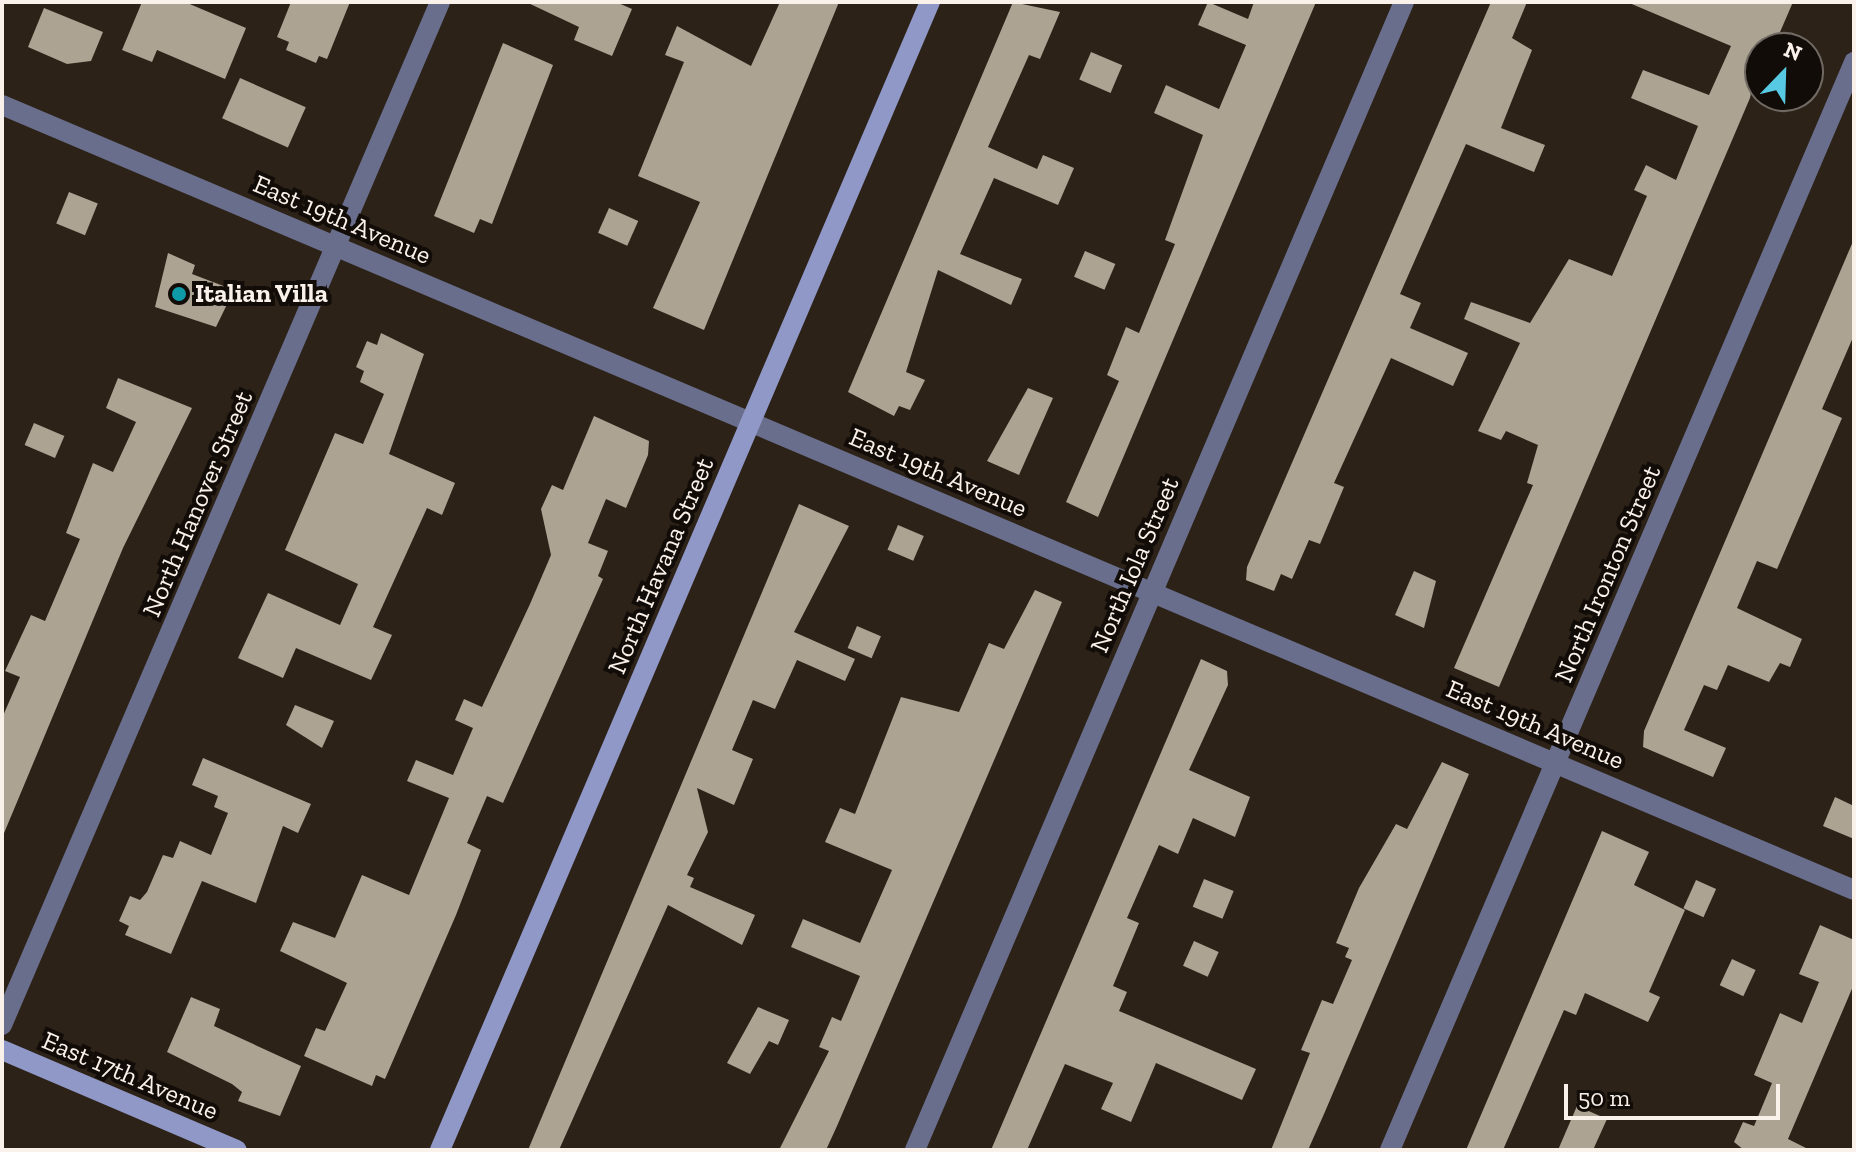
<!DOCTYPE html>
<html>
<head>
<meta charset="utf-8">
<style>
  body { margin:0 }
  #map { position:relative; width:1856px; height:1152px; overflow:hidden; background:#2d2218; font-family:"Zilla Slab",serif }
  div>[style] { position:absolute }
  .building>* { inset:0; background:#ada393; transform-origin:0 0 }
  .street>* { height:20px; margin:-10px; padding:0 10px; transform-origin:10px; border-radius:10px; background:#696e8c }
  .secondary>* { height:20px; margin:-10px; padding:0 10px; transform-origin:10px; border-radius:10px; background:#9098c8 }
  .dots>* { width:22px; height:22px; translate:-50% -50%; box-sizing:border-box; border:4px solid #120c08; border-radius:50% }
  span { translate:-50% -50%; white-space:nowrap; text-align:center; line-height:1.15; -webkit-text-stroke:8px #120c08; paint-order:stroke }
  .street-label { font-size:26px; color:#faf1eb }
  .poi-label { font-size:26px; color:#faf1eb; font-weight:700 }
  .left { translate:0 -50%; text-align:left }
  .frame { position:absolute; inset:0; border:4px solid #faf1eb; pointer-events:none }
  .north { position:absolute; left:1744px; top:32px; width:80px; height:80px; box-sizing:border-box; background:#120c08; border:2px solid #6f6863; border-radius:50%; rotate:23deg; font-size:22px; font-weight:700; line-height:32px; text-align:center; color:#faf1eb }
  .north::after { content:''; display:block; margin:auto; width:28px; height:36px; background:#58c9e3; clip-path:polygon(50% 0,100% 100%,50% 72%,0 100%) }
  .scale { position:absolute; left:1564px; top:1084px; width:216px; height:36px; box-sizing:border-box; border:4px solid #faf1eb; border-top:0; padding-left:10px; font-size:24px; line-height:28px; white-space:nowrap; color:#faf1eb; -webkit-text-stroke:6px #120c08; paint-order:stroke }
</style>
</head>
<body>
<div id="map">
  <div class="building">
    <div style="clip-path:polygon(142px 2px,185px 2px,246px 28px,225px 79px,157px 50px,152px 62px,122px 50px)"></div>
    <div style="clip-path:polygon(291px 2px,350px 2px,327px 59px,319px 56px,316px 63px,286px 50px,289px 42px,277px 37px)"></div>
    <div style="clip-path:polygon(526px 2px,616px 2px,632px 9px,612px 56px,574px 40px,579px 27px)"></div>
    <div style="clip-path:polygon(780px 2px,839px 2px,704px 330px,653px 308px,700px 202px,638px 176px,684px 62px,665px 55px,677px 26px,751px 66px)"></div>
    <div style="clip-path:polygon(1013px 2px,1060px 12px,1040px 59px,1029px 55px,988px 147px,1037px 169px,1043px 155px,1074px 168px,1058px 205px,994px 178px,960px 254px,1022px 279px,1011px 305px,938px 270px,906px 372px,925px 380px,910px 410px,899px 406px,894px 416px,848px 392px)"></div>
    <div style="clip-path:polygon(1208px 2px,1248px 19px,1254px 2px,1316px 2px,1098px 517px,1066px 502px,1119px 381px,1107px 375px,1126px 327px,1139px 333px,1175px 244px,1165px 240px,1203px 135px,1154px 113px,1166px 85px,1219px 109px,1246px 45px,1198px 25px)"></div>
    <div style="clip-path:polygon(1491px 2px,1527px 2px,1512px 38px,1532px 50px,1501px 128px,1545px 145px,1534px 172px,1466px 144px,1400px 294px,1421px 303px,1410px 328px,1468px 353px,1453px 386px,1391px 358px,1334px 483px,1344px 487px,1320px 544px,1309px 540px,1292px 579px,1281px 574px,1274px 591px,1246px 580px,1247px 567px)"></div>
    <div style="clip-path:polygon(1627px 2px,1793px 2px,1774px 46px,1760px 48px,1750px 98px,1499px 687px,1454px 668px,1533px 485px,1527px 483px,1538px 445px,1506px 431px,1501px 440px,1478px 431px,1520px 343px,1464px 319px,1471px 302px,1530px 323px,1569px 259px,1612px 276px,1647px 196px,1634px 190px,1646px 165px,1676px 180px,1698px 126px,1631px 98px,1643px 70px,1709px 95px,1731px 46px)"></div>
    <div style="clip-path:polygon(44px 8px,103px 32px,91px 61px,67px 64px,28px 47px)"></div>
    <div style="clip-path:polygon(503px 43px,553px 65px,492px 224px,480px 219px,474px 233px,434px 216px)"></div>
    <div style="left:1091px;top:52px;width:34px;height:30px;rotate:23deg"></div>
    <div style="left:240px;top:78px;width:72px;height:44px;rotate:24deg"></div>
    <div style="left:69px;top:192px;width:31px;height:34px;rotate:22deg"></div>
    <div style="left:609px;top:208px;width:32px;height:27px;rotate:24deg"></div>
    <div style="clip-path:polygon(1854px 239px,1854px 335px,1822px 409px,1842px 418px,1777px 569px,1757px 561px,1737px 608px,1802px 639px,1790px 667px,1780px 663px,1769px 682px,1728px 665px,1717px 690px,1704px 685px,1684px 730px,1726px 748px,1713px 777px,1643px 747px,1644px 731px)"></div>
    <div style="left:1085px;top:251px;width:33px;height:28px;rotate:23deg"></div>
    <div style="clip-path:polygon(168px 253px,195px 265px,192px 274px,234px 290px,216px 327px,155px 307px)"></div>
    <div style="clip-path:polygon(381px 333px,424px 354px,389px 454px,455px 483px,442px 515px,427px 508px,373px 627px,392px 635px,371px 680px,296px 648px,283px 678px,238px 658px,268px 593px,340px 625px,358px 584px,285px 550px,335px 433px,363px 444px,384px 394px,360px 382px,364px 371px,356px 367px,367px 341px,377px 345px)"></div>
    <div style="clip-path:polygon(118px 378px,192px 408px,123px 548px,2px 838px,2px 718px,20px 677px,5px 671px,31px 615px,45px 621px,80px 539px,66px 533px,93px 463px,113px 472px,136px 422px,106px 408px)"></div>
    <div style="clip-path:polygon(1028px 388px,1053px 398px,1019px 475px,987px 461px)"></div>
    <div style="clip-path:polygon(594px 416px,649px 441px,648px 455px,626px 508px,606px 499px,588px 543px,608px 551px,598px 576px,603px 579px,503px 803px,487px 796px,467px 843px,481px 850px,456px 915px,385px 1079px,376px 1075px,372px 1086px,304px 1056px,316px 1028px,325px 1031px,347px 983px,280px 951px,293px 922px,335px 938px,362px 875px,409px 895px,449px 798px,407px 781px,416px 760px,453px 775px,473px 728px,455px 720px,464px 699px,482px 707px,530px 604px,551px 555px,541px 509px,552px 485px,563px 490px)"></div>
    <div style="left:34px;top:423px;width:33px;height:24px;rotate:23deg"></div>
    <div style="clip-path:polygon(799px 504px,849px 526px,794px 632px,855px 659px,845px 681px,797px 660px,775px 709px,753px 700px,732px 750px,753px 759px,734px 805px,697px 788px,708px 832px,687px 875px,694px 878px,690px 887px,755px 915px,742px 945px,668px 905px,559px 1150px,528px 1150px)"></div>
    <div style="left:898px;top:525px;width:28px;height:27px;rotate:23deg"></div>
    <div style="clip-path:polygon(1414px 571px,1436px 581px,1424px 628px,1395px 615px)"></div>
    <div style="clip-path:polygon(1035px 590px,1062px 602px,837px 1126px,826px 1150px,779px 1150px,829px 1051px,819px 1047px,832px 1017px,841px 1021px,860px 976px,791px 947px,803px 919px,860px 943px,892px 870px,825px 842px,840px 808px,855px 814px,901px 697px,959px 712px,989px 643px,1004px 649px)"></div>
    <div style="left:857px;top:626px;width:26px;height:24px;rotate:23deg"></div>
    <div style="clip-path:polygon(1201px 659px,1227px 671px,1228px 685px,1189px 770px,1250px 797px,1235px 837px,1193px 818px,1178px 854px,1159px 845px,1127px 918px,1139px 923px,1113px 986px,1127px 992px,1119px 1011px,1256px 1069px,1242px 1100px,1156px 1063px,1131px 1122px,1101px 1109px,1113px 1083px,1065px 1064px,1027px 1150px,991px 1150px)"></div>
    <div style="clip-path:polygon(295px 705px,334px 721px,322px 748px,286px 725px)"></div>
    <div style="clip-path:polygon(203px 758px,311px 804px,298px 833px,283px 826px,256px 903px,202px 881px,171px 954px,125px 935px,129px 926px,119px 921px,130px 896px,140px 900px,147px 892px,163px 855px,173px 858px,180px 841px,211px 855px,228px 813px,214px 807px,218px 796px,192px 785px)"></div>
    <div style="clip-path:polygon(1442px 762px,1469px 774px,1324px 1114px,1308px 1150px,1271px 1150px,1310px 1053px,1301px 1050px,1322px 1000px,1333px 1004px,1352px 960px,1345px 957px,1349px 948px,1336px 943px,1359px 888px,1396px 824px,1407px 829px)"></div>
    <div style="clip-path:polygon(1835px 797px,1854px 806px,1854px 839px,1823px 826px)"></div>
    <div style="clip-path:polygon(1602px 831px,1649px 852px,1634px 885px,1685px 910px,1649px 992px,1660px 997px,1648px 1022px,1585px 993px,1576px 1015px,1564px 1010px,1503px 1150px,1466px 1150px)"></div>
    <div style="left:1204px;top:879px;width:32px;height:30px;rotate:22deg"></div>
    <div style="left:1696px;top:880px;width:22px;height:31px;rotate:24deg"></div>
    <div style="clip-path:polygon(1820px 925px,1854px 940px,1854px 984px,1788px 1139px,1810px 1150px,1744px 1150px,1734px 1142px,1743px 1122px,1754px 1126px,1772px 1083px,1754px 1075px,1780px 1013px,1802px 1023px,1819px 982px,1799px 974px)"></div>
    <div style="left:1194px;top:941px;width:27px;height:27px;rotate:24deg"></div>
    <div style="left:1732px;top:959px;width:26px;height:29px;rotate:25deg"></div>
    <div style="clip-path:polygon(191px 997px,220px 1009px,214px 1026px,301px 1066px,280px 1116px,238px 1101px,242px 1092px,232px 1084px,167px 1052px)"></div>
    <div style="clip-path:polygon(758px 1007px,789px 1020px,778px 1045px,769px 1041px,750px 1074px,727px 1063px)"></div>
    <div style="clip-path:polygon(1577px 1106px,1607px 1119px,1593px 1150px,1558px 1150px)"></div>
  </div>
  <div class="street">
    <div style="left:2px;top:105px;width:2011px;rotate:22.97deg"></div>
    <div style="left:2px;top:1025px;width:1113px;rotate:-66.82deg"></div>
    <div style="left:915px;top:1150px;width:1248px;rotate:-66.93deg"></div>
    <div style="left:1390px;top:1150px;width:1183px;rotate:-66.9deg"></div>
  </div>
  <div class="secondary">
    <div style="left:2px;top:1050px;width:255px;rotate:23.1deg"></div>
    <div style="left:440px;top:1150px;width:1248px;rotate:-66.89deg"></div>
  </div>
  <div class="dots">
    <div style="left:179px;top:294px;background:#0f9aa8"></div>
  </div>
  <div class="street-label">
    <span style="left:342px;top:220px;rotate:23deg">East 19th Avenue</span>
    <span style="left:938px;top:473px;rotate:23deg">East 19th Avenue</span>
    <span style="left:198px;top:504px;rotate:-67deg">North Hanover Street</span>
    <span style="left:1135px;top:565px;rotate:-67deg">North Iola Street</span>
    <span style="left:661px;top:566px;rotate:-67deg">North Havana Street</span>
    <span style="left:1608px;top:574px;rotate:-67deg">North Ironton Street</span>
    <span style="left:1535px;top:725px;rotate:23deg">East 19th Avenue</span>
    <span style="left:130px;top:1076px;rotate:23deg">East 17th Avenue</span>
  </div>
  <div class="poi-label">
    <span class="left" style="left:195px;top:294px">Italian Villa</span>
  </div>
  <div class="frame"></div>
  <div class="north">N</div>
  <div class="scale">50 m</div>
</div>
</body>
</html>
